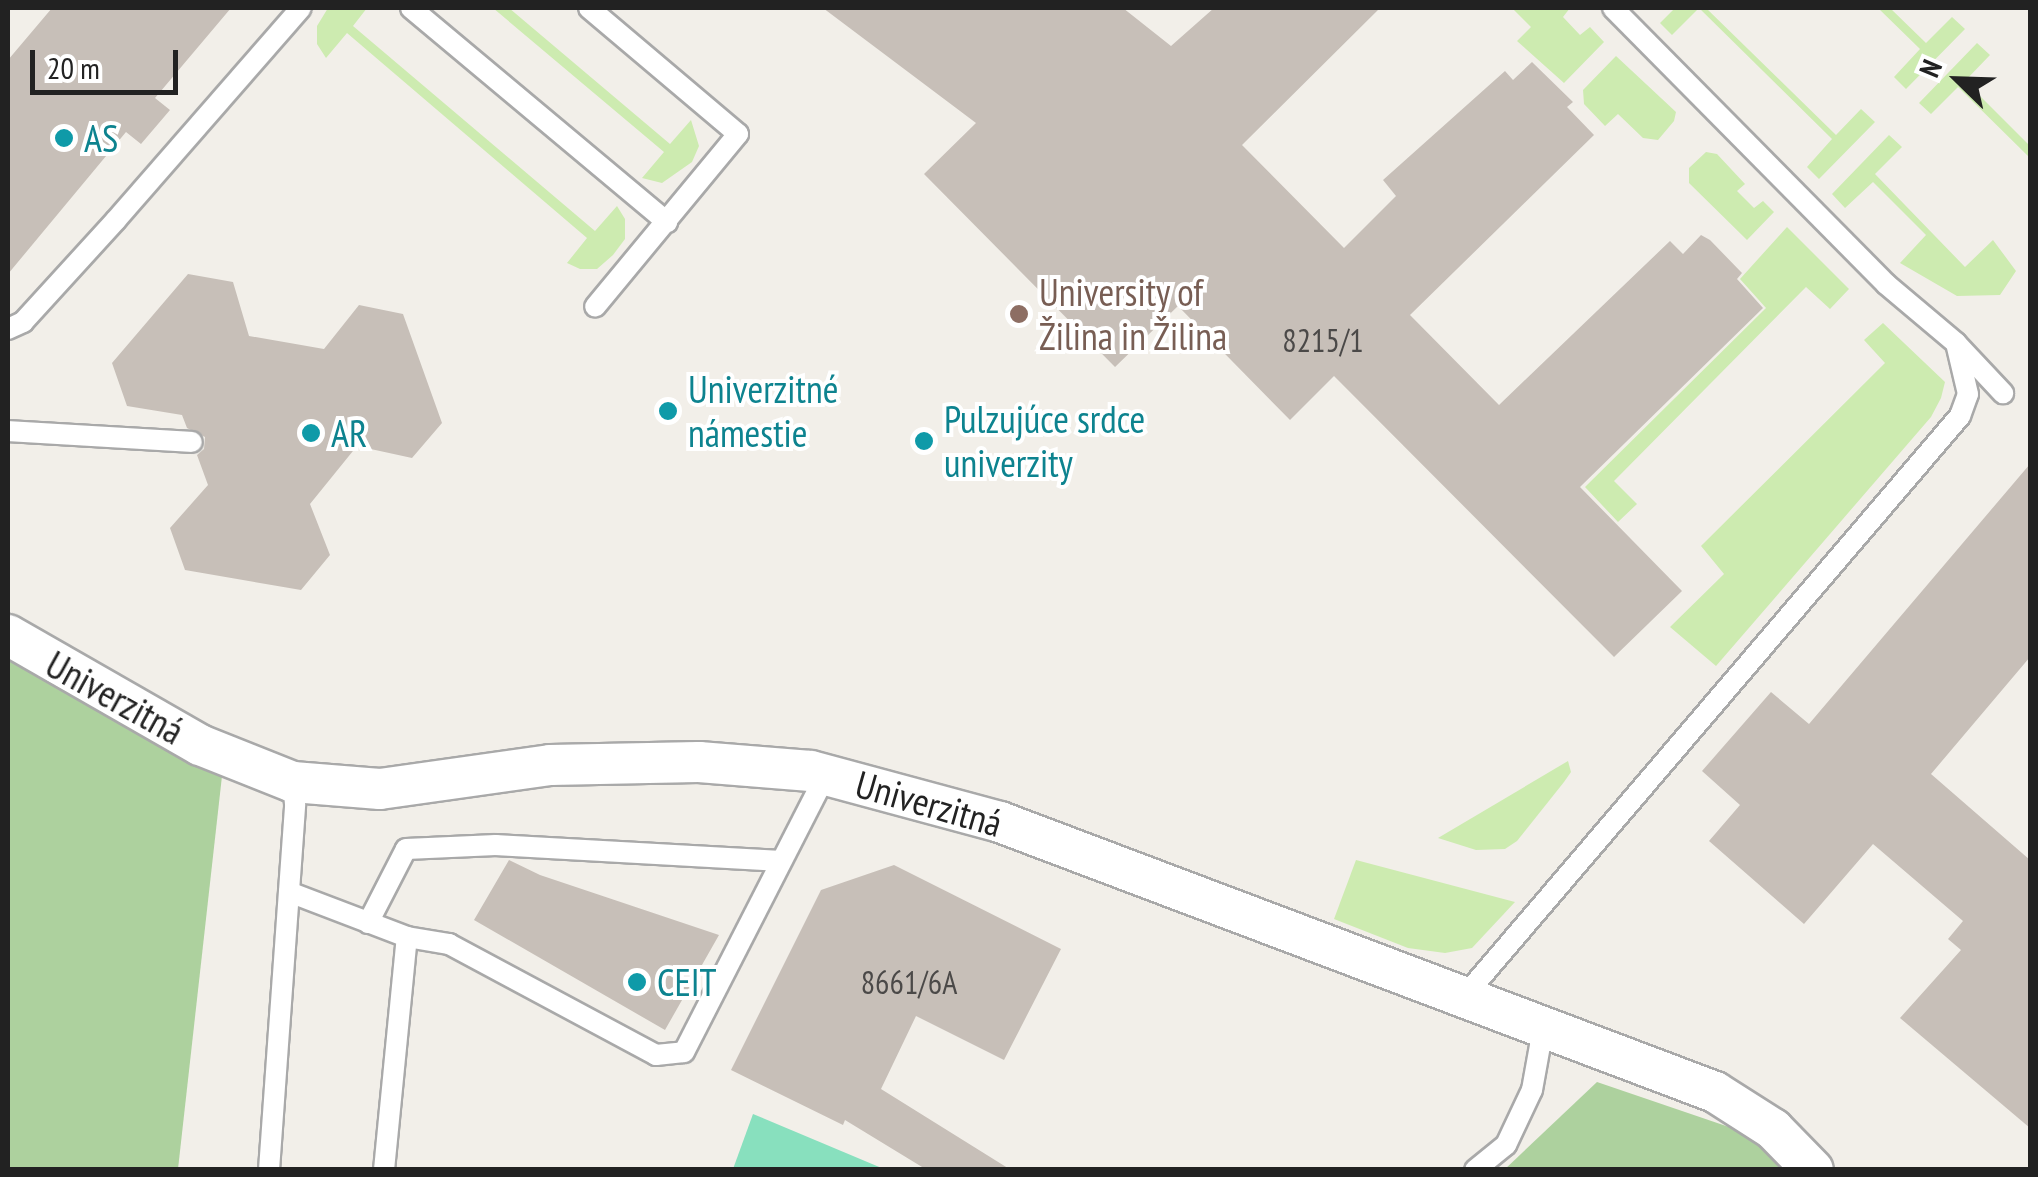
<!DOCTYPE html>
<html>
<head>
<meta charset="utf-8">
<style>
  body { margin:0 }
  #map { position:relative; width:2038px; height:1177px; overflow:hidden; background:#f2efe9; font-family:"PT Sans Narrow",sans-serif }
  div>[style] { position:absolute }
  .grass>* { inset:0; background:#cdebb0 }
  .forest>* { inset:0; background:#add19e }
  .pitch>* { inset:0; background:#88e0be }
  .building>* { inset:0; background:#c7bfb8 }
  .roads { filter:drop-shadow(2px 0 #a9a9a9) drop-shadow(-2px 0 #a9a9a9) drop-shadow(0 2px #a9a9a9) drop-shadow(0 -2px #a9a9a9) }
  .lane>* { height:20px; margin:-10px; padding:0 10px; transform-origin:10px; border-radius:10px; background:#fff }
  .street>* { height:40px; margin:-20px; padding:0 20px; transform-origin:20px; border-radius:20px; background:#fff }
  .dots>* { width:28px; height:28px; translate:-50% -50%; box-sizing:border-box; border:5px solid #fff; border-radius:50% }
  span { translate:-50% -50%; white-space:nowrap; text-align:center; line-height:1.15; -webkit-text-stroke:8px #fff; paint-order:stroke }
  .number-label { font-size:32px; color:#4b4948 }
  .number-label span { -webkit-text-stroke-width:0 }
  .culture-label { font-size:38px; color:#0d838f }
  .left { translate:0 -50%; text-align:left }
  .education-label { font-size:38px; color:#785e54 }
  .street-label { font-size:38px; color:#222 }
  .frame { position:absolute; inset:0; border:10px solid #222; pointer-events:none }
  .north { position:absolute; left:1908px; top:30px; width:100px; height:100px; -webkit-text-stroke:8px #fff; paint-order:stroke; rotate:293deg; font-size:28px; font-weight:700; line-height:40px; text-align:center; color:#222 }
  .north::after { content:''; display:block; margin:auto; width:35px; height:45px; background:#222; clip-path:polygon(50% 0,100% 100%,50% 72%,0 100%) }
  .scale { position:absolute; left:30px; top:50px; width:148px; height:45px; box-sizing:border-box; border:5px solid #222; border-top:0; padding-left:12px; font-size:30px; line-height:35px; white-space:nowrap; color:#222; -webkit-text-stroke:8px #fff; paint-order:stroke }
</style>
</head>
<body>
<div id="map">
  <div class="grass">
    <div style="clip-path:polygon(328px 8px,367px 8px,353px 26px,595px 231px,617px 206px,625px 219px,625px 239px,613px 255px,597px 269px,580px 269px,567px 263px,587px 238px,347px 33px,326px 58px,317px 44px,317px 26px)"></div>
    <div style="clip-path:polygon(493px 8px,509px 8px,670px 144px,691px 120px,699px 146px,692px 162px,662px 183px,642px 178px,664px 152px)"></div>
    <div style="clip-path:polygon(1512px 8px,1570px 8px,1563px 17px,1580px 35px,1590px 27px,1604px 42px,1564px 83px,1517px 41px,1531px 27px)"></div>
    <div style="clip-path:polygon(1675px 8px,1706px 8px,1836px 135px,1861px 109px,1875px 122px,1819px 179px,1807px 167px,1832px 139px,1699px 8px,1672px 35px,1660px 23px)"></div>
    <div style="clip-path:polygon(1878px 8px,1890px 8px,1926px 43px,1952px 17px,1965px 29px,1906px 89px,1894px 77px,1920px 49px)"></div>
    <div style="clip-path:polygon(1977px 43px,1990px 55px,1965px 81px,2030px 146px,2030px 158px,1958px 87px,1931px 114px,1919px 103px)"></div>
    <div style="clip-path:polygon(1616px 56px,1676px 112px,1674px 121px,1658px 140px,1643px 138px,1618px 114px,1605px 126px,1584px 104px,1583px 90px)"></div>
    <div style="clip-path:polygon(1889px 135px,1902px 147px,1875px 174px,1965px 267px,1993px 240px,2016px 271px,2000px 295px,1957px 296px,1900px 263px,1926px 235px,1873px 182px,1845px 208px,1832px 194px)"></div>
    <div style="clip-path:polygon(1706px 152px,1717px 154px,1745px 184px,1737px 191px,1754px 208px,1763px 201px,1774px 212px,1747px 240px,1689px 183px,1689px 168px)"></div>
    <div style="clip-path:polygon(1787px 227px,1849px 289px,1830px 309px,1806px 287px,1614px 481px,1637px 504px,1618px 522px,1585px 487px,1766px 308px,1740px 279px)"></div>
    <div style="clip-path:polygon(1883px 323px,1945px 382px,1941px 398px,1931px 417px,1716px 666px,1670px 627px,1724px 574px,1701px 546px,1885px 363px,1864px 340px)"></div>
    <div style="clip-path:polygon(1568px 761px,1571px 772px,1564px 782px,1517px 841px,1505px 849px,1476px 850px,1438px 838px)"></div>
    <div style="clip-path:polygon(1356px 860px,1515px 902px,1472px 948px,1445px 953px,1408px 948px,1334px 919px)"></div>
  </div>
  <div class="forest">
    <div style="clip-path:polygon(8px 638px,223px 767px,178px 1169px,8px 1170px)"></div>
    <div style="clip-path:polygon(1597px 1082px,1773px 1142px,1794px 1170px,1504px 1170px)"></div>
  </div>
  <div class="pitch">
    <div style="clip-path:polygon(753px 1114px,884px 1169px,733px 1169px)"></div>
  </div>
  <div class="building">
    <div style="clip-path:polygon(52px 8px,231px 8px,155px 98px,170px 110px,141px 144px,126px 132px,8px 274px,8px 60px)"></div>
    <div style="clip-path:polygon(823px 8px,1123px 8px,1171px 46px,1214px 8px,1380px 8px,1242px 145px,1344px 248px,1396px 196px,1383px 180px,1505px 71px,1513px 80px,1532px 62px,1573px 102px,1567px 107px,1594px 135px,1410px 315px,1499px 405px,1670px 241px,1683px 254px,1701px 235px,1710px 240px,1742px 273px,1737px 279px,1763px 308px,1580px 487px,1682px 591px,1614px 657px,1334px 376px,1290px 420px,1178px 306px,1115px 367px,924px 174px,976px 123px)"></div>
    <div style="clip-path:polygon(188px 274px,233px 282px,249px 336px,324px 349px,359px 305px,403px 314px,442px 423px,412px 458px,357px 446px,310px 504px,330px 555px,301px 590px,185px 570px,170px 528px,208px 485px,197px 455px,204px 449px,205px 437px,187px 428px,182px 415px,127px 406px,112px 363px)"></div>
    <div style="clip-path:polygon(2030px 464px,2030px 657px,1931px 774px,2030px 860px,2030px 1128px,1900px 1018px,1961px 950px,1948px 939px,1963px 921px,1873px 844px,1804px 924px,1709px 841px,1740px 805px,1702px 771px,1771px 692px,1809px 724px)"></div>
    <div style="clip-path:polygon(509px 860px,540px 875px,719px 935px,665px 1030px,474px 920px)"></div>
    <div style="clip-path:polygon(894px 865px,1061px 949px,1004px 1060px,916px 1016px,881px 1089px,1011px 1170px,927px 1170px,845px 1120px,843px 1125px,731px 1070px,821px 890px)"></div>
  </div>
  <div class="roads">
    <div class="lane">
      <div style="left:411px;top:8px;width:334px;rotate:39.9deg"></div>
      <div style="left:589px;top:8px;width:195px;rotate:40.2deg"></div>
      <div style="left:738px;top:134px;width:224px;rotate:129.6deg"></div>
      <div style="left:1613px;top:8px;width:388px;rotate:45.3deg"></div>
      <div style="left:1886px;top:284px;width:92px;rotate:40.1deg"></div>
      <div style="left:1956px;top:343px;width:69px;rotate:46.8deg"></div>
      <div style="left:8px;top:329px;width:17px;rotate:-25deg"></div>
      <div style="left:23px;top:322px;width:138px;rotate:-47.6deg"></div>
      <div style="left:116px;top:220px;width:281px;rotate:-48.9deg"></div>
      <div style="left:8px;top:431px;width:184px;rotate:3.4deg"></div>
      <div style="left:289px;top:892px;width:126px;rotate:20.9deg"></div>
      <div style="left:407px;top:937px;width:43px;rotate:9.5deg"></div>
      <div style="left:449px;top:944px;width:235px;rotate:28.2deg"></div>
      <div style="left:656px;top:1055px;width:28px;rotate:-6deg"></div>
      <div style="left:684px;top:1052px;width:312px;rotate:-62.9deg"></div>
      <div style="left:368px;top:923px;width:83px;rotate:-62.8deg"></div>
      <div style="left:406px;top:849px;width:90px;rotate:-2.5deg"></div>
      <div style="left:496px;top:845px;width:285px;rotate:3.2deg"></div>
      <div style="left:1462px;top:999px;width:767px;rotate:-49.5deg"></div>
      <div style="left:1960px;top:416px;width:23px;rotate:-70deg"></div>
      <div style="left:1968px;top:394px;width:52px;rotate:-103.2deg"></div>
      <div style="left:269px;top:1170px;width:367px;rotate:-85.9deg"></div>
      <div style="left:295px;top:804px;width:22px;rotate:-95deg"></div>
      <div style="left:384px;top:1170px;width:234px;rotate:-84.4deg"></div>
      <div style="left:1475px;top:1170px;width:40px;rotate:-39deg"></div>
      <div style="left:1506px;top:1145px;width:61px;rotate:-64.7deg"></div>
      <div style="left:1532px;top:1090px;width:62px;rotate:-79.8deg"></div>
    </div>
    <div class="street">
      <div style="left:8px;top:635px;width:221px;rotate:29.8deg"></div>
      <div style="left:200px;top:745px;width:100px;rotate:21.7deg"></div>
      <div style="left:293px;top:782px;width:87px;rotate:4.6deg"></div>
      <div style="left:380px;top:789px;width:172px;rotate:-8deg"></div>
      <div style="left:550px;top:765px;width:149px;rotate:-1.2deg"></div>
      <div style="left:699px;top:762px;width:112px;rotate:4.6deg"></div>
      <div style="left:811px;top:771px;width:196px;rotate:15.1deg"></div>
      <div style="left:1000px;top:822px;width:764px;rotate:20.69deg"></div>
      <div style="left:1715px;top:1092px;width:69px;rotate:32.5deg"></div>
      <div style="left:1773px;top:1129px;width:57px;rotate:45.7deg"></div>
    </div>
  </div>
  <div class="dots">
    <div style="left:64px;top:138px;background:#0f9aa8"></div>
    <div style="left:1019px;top:314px;background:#8d6e63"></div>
    <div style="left:668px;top:411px;background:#0f9aa8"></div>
    <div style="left:311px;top:433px;background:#0f9aa8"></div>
    <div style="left:924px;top:441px;background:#0f9aa8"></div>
    <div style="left:637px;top:982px;background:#0f9aa8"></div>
  </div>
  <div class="number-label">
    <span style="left:1323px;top:340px">8215/1</span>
    <span style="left:909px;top:982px">8661/6A</span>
  </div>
  <div class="culture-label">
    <span class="left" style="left:84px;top:138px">AS</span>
    <span class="left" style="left:688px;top:411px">Univerzitné<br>námestie</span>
    <span class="left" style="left:944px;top:441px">Pulzujúce srdce<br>univerzity</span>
    <span class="left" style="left:331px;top:433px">AR</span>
    <span class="left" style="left:657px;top:982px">CEIT</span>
  </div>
  <div class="education-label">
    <span class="left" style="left:1039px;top:314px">University of<br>Žilina in Žilina</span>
  </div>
  <div class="street-label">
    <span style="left:115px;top:697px;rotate:29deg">Univerzitná</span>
    <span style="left:929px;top:803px;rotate:16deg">Univerzitná</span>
  </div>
  <div class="frame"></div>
  <div class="north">N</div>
  <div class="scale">20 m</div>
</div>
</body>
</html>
